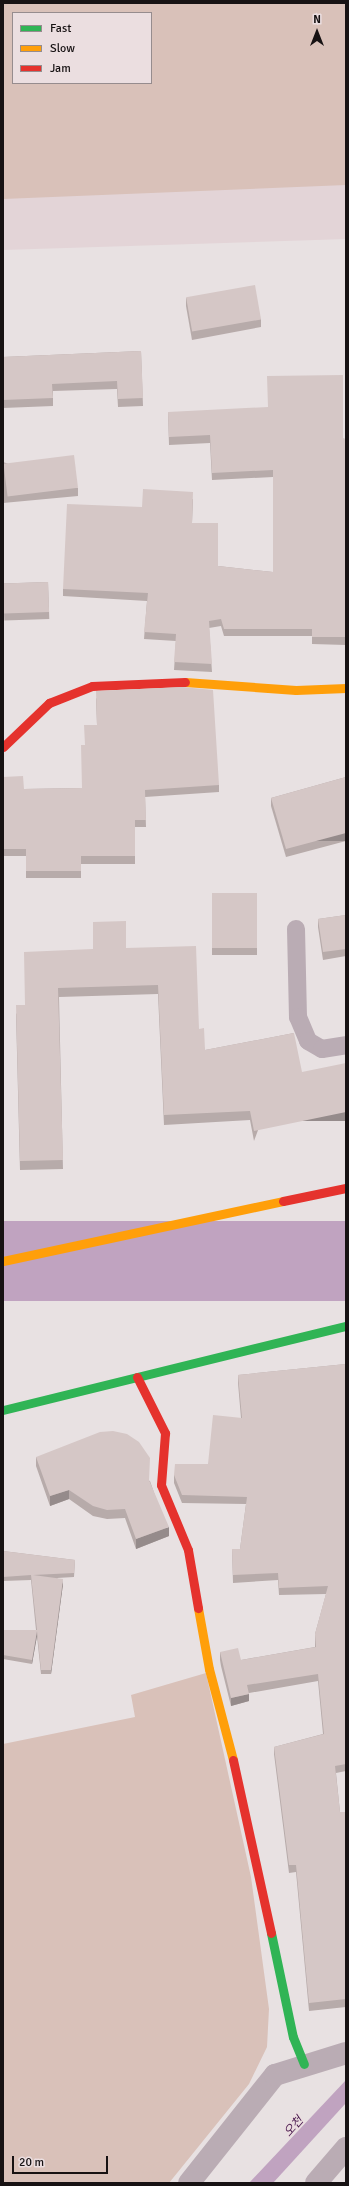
<!DOCTYPE html>
<html>
<head>
<meta charset="utf-8">
<style>
  body { margin:0 }
  #map { position:relative; width:349px; height:2186px; overflow:hidden; background:#e8e1e2; font-family:Signika,"Noto Sans KR",sans-serif }
  div>[style] { position:absolute }
  .built>* { inset:0; background:#e3d4d7 }
  .green>* { inset:0; background:#d9c1b9 }
  .water>* { inset:0; background:#c0a3c0; transform-origin:0 0 }
  .lane>* { height:18px; margin:-9px; padding:0 9px; transform-origin:9px; border-radius:9px; background:#baacb4 }
  .street>* { height:22px; margin:-11px; padding:0 11px; transform-origin:11px; border-radius:11px; background:#baacb4 }
  .fast>* { height:9px; margin:-4.5px; padding:0 4.5px; transform-origin:4.5px; border-radius:4.5px; background:#30b455 }
  .slow>* { height:9px; margin:-4.5px; padding:0 4.5px; transform-origin:4.5px; border-radius:4.5px; background:#ff9f0a }
  .jam>* { height:9px; margin:-4.5px; padding:0 4.5px; transform-origin:4.5px; border-radius:4.5px; background:#e5322d }
  .wall>* { inset:0; background:#b7abaa; transform-origin:0 0 }
  .shaded-wall>* { inset:0; background:#958b8b; transform-origin:0 0 }
  .building>* { inset:0; background:#d5c7c6; transform-origin:0 0 }
  span { translate:-50% -50%; white-space:nowrap; text-align:center; line-height:1.15; -webkit-text-stroke:3px #ebdee0; paint-order:stroke }
  .water-label { font-size:12px; color:#48184e; font-style:italic }
  .frame { position:absolute; inset:0; border:4px solid #171213; pointer-events:none }
  .legend { position:absolute; left:12px; top:12px; width:140px; height:72px; box-sizing:border-box; background:#ebdee0; border:1px solid #968c8e; margin:0; padding:5px 7px; list-style:none; font-size:12px; color:#171213 }
  .legend li { display:flex; align-items:center; gap:8px; height:20px }
  .legend b { width:20px; border:1px solid #968c8e }
  .north { position:absolute; left:297px; top:12px; width:40px; height:40px; -webkit-text-stroke:3px #ebdee0; paint-order:stroke; rotate:0deg; font-size:11px; font-weight:700; line-height:16px; text-align:center; color:#171213 }
  .north::after { content:''; display:block; margin:auto; width:14px; height:18px; background:#171213; clip-path:polygon(50% 0,100% 100%,50% 72%,0 100%) }
  .scale { position:absolute; left:12px; top:2156px; width:96px; height:18px; box-sizing:border-box; border:2px solid #171213; border-top:0; padding-left:5px; font-size:12px; line-height:14px; white-space:nowrap; color:#171213; -webkit-text-stroke:3px #ebdee0; paint-order:stroke }
</style>
</head>
<body>
<div id="map">
  <div class="built">
    <div style="clip-path:polygon(evenodd,3px 3px,346px 3px,346px 239px,3px 250px,3px 3px,13px 13px,151px 13px,151px 83px,13px 83px,13px 13px)"></div>
  </div>
  <div class="green">
    <div style="clip-path:polygon(evenodd,3px 3px,346px 3px,346px 185px,3px 199px,3px 3px,13px 13px,151px 13px,151px 83px,13px 83px,13px 13px)"></div>
    <div style="clip-path:polygon(206px 1673px,251px 1877px,269px 2009px,267px 2047px,249px 2084px,169px 2183px,3px 2183px,3px 1744px,135px 1717px,131px 1695px)"></div>
  </div>
  <div class="water">
    <div style="left:346px;top:1221px;width:80px;height:351px;rotate:90deg"></div>
    <div style="clip-path:polygon(346px 2080px,346px 2103px,273px 2183px,249px 2183px)"></div>
  </div>
  <div class="lane">
    <div style="left:296px;top:929px;width:88px;rotate:88.7deg"></div>
    <div style="left:298px;top:1017px;width:26px;rotate:67deg"></div>
    <div style="left:308px;top:1041px;width:16px;rotate:30deg"></div>
    <div style="left:322px;top:1049px;width:24px;rotate:-9deg"></div>
  </div>
  <div class="street">
    <div style="left:189px;top:2183px;width:138px;rotate:-51.5deg"></div>
    <div style="left:275px;top:2075px;width:74px;rotate:-17.2deg"></div>
    <div style="left:316px;top:2183px;width:46px;rotate:-49.4deg"></div>
  </div>
  <div class="fast">
    <div style="left:3px;top:1410px;width:353px;rotate:-13.8deg"></div>
    <div style="left:271px;top:1933px;width:106px;rotate:78.1deg"></div>
    <div style="left:293px;top:2037px;width:29px;rotate:68deg"></div>
  </div>
  <div class="slow">
    <div style="left:185px;top:682px;width:111px;rotate:4.1deg"></div>
    <div style="left:296px;top:690px;width:50px;rotate:-2.3deg"></div>
    <div style="left:3px;top:1261px;width:286px;rotate:-12.1deg"></div>
    <div style="left:198px;top:1608px;width:62px;rotate:79.8deg"></div>
    <div style="left:209px;top:1669px;width:94px;rotate:75.2deg"></div>
  </div>
  <div class="jam">
    <div style="left:3px;top:747px;width:64px;rotate:-43.7deg"></div>
    <div style="left:49px;top:703px;width:46px;rotate:-21.6deg"></div>
    <div style="left:92px;top:686px;width:93px;rotate:-2.5deg"></div>
    <div style="left:283px;top:1201px;width:64px;rotate:-11.7deg"></div>
    <div style="left:137px;top:1377px;width:63px;rotate:63.4deg"></div>
    <div style="left:165px;top:1433px;width:52px;rotate:94.4deg"></div>
    <div style="left:161px;top:1485px;width:70px;rotate:67.4deg"></div>
    <div style="left:188px;top:1550px;width:59px;rotate:80.2deg"></div>
    <div style="left:233px;top:1760px;width:177px;rotate:77.6deg"></div>
  </div>
  <div class="wall">
    <div style="clip-path:polygon(186px 298px,261px 319px,261px 327px,192px 340px,186px 306px)"></div>
    <div style="clip-path:polygon(141px 351px,143px 406px,118px 407px,117px 389px,53px 391px,53px 406px,3px 408px,3px 357px)"></div>
    <div style="clip-path:polygon(168px 412px,346px 439px,346px 645px,312px 644px,312px 636px,224px 636px,221px 626px,209px 628px,212px 672px,174px 670px,176px 641px,144px 639px,147px 601px,63px 596px,63px 589px,142px 507px,193px 499px,192px 523px,218px 566px,273px 572px,273px 477px,212px 480px,210px 443px,169px 445px)"></div>
    <div style="clip-path:polygon(3px 462px,78px 488px,78px 496px,3px 503px)"></div>
    <div style="left:48px;top:582px;width:37px;height:45px;rotate:88deg"></div>
    <div style="clip-path:polygon(96px 698px,219px 785px,219px 792px,145px 797px,146px 827px,135px 827px,135px 864px,81px 864px,81px 878px,26px 878px,26px 856px,3px 856px,3px 777px,24px 789px,82px 788px,85px 745px,97px 725px)"></div>
    <div style="clip-path:polygon(346px 777px,346px 841px,286px 857px,271px 806px,271px 798px)"></div>
    <div style="left:212px;top:893px;width:45px;height:62px"></div>
    <div style="clip-path:polygon(346px 915px,346px 956px,323px 960px,318px 927px,318px 919px)"></div>
    <div style="clip-path:polygon(126px 948px,199px 1029px,205px 1050px,294px 1033px,254px 1141px,250px 1120px,164px 1125px,158px 994px,59px 997px,63px 1169px,20px 1170px,16px 1014px,25px 1005px)"></div>
    <div style="clip-path:polygon(346px 1364px,346px 1771px,336px 1773px,340px 1812px,346px 1812px,346px 2007px,309px 2011px,296px 1872px,289px 1873px,274px 1754px,274px 1747px,323px 1734px,318px 1681px,249px 1693px,249px 1701px,231px 1706px,221px 1666px,220px 1660px,220px 1652px,241px 1660px,315px 1647px,315px 1634px,326px 1594px,279px 1595px,278px 1580px,233px 1583px,232px 1549px,240px 1549px,246px 1504px,182px 1503px,174px 1483px,174px 1475px,208px 1464px,241px 1418px,238px 1383px,238px 1375px)"></div>
    <div style="clip-path:polygon(36px 1457px,150px 1481px,169px 1536px,136px 1549px,125px 1518px,107px 1519px,93px 1516px,69px 1499px,50px 1506px,36px 1466px)"></div>
    <div style="clip-path:polygon(3px 1551px,75px 1560px,74px 1577px,57px 1578px,63px 1584px,51px 1674px,41px 1674px,37px 1636px,32px 1664px,3px 1659px,3px 1630px,36px 1630px,31px 1580px,3px 1581px)"></div>
  </div>
  <div class="shaded-wall">
    <div style="left:346px;top:833px;width:8px;height:62px;rotate:90deg"></div>
    <div style="left:346px;top:1112px;width:9px;height:94px;rotate:90deg"></div>
    <div style="clip-path:polygon(69px 1490px,69px 1499px,50px 1506px,50px 1496px)"></div>
    <div style="clip-path:polygon(169px 1527px,169px 1536px,136px 1549px,136px 1539px)"></div>
    <div style="clip-path:polygon(63px 1579px,63px 1584px,51px 1674px,51px 1670px)"></div>
    <div style="clip-path:polygon(37px 1631px,37px 1636px,32px 1664px,32px 1660px)"></div>
    <div style="clip-path:polygon(249px 1694px,249px 1701px,231px 1706px,231px 1698px)"></div>
  </div>
  <div class="building">
    <div style="left:255px;top:285px;width:35px;height:70px;rotate:80deg"></div>
    <div style="clip-path:polygon(141px 351px,143px 398px,118px 399px,117px 381px,52px 384px,53px 398px,3px 400px,3px 357px)"></div>
    <div style="clip-path:polygon(343px 375px,343px 439px,346px 439px,346px 637px,312px 637px,312px 629px,224px 629px,221px 619px,209px 621px,212px 664px,174px 662px,176px 634px,144px 632px,148px 593px,63px 589px,67px 504px,142px 507px,143px 489px,193px 492px,192px 523px,218px 523px,218px 566px,273px 572px,273px 470px,212px 473px,210px 435px,169px 437px,168px 412px,268px 407px,267px 376px)"></div>
    <div style="left:74px;top:455px;width:33px;height:71px;rotate:83deg"></div>
    <div style="left:48px;top:582px;width:30px;height:45px;rotate:88deg"></div>
    <div style="clip-path:polygon(182px 687px,213px 690px,219px 785px,145px 790px,146px 820px,135px 820px,135px 856px,81px 856px,81px 871px,26px 871px,26px 849px,3px 849px,3px 777px,23px 776px,24px 789px,82px 788px,81px 745px,85px 745px,84px 725px,97px 725px,96px 691px)"></div>
    <div style="clip-path:polygon(346px 777px,346px 833px,286px 849px,271px 798px)"></div>
    <div style="left:212px;top:893px;width:45px;height:55px"></div>
    <div style="clip-path:polygon(346px 915px,346px 949px,323px 952px,318px 919px)"></div>
    <div style="clip-path:polygon(126px 921px,126px 948px,196px 946px,199px 1029px,204px 1028px,205px 1050px,294px 1033px,302px 1072px,346px 1063px,346px 1112px,254px 1131px,250px 1111px,164px 1115px,158px 985px,58px 988px,63px 1160px,20px 1161px,16px 1005px,25px 1005px,24px 952px,93px 949px,93px 922px)"></div>
    <div style="clip-path:polygon(346px 1364px,346px 1764px,335px 1766px,340px 1812px,346px 1812px,346px 1999px,309px 2003px,296px 1865px,289px 1865px,274px 1747px,324px 1734px,318px 1674px,247px 1685px,249px 1694px,231px 1698px,220px 1652px,238px 1648px,241px 1660px,316px 1647px,315px 1634px,328px 1586px,279px 1588px,278px 1573px,233px 1575px,232px 1549px,240px 1549px,247px 1497px,182px 1495px,174px 1475px,175px 1464px,208px 1464px,213px 1415px,242px 1418px,238px 1375px)"></div>
    <div style="clip-path:polygon(113px 1431px,127px 1434px,139px 1442px,150px 1458px,149px 1480px,169px 1527px,136px 1539px,125px 1509px,107px 1510px,93px 1506px,69px 1490px,50px 1496px,36px 1457px,100px 1432px)"></div>
    <div style="clip-path:polygon(3px 1551px,75px 1560px,74px 1573px,33px 1575px,63px 1579px,51px 1670px,41px 1670px,37px 1631px,32px 1660px,3px 1655px,3px 1630px,37px 1630px,31px 1575px,3px 1577px)"></div>
  </div>
  <div class="water-label">
    <span style="left:294px;top:2127px;rotate:-48deg">오천</span>
  </div>
  <div class="frame"></div>
  <ul class="legend">
  <li><b style="height:5px;background:#30b455"></b>Fast</li>
  <li><b style="height:5px;background:#ff9f0a"></b>Slow</li>
  <li><b style="height:5px;background:#e5322d"></b>Jam</li>
  </ul>
  <div class="north">N</div>
  <div class="scale">20 m</div>
</div>
</body>
</html>
